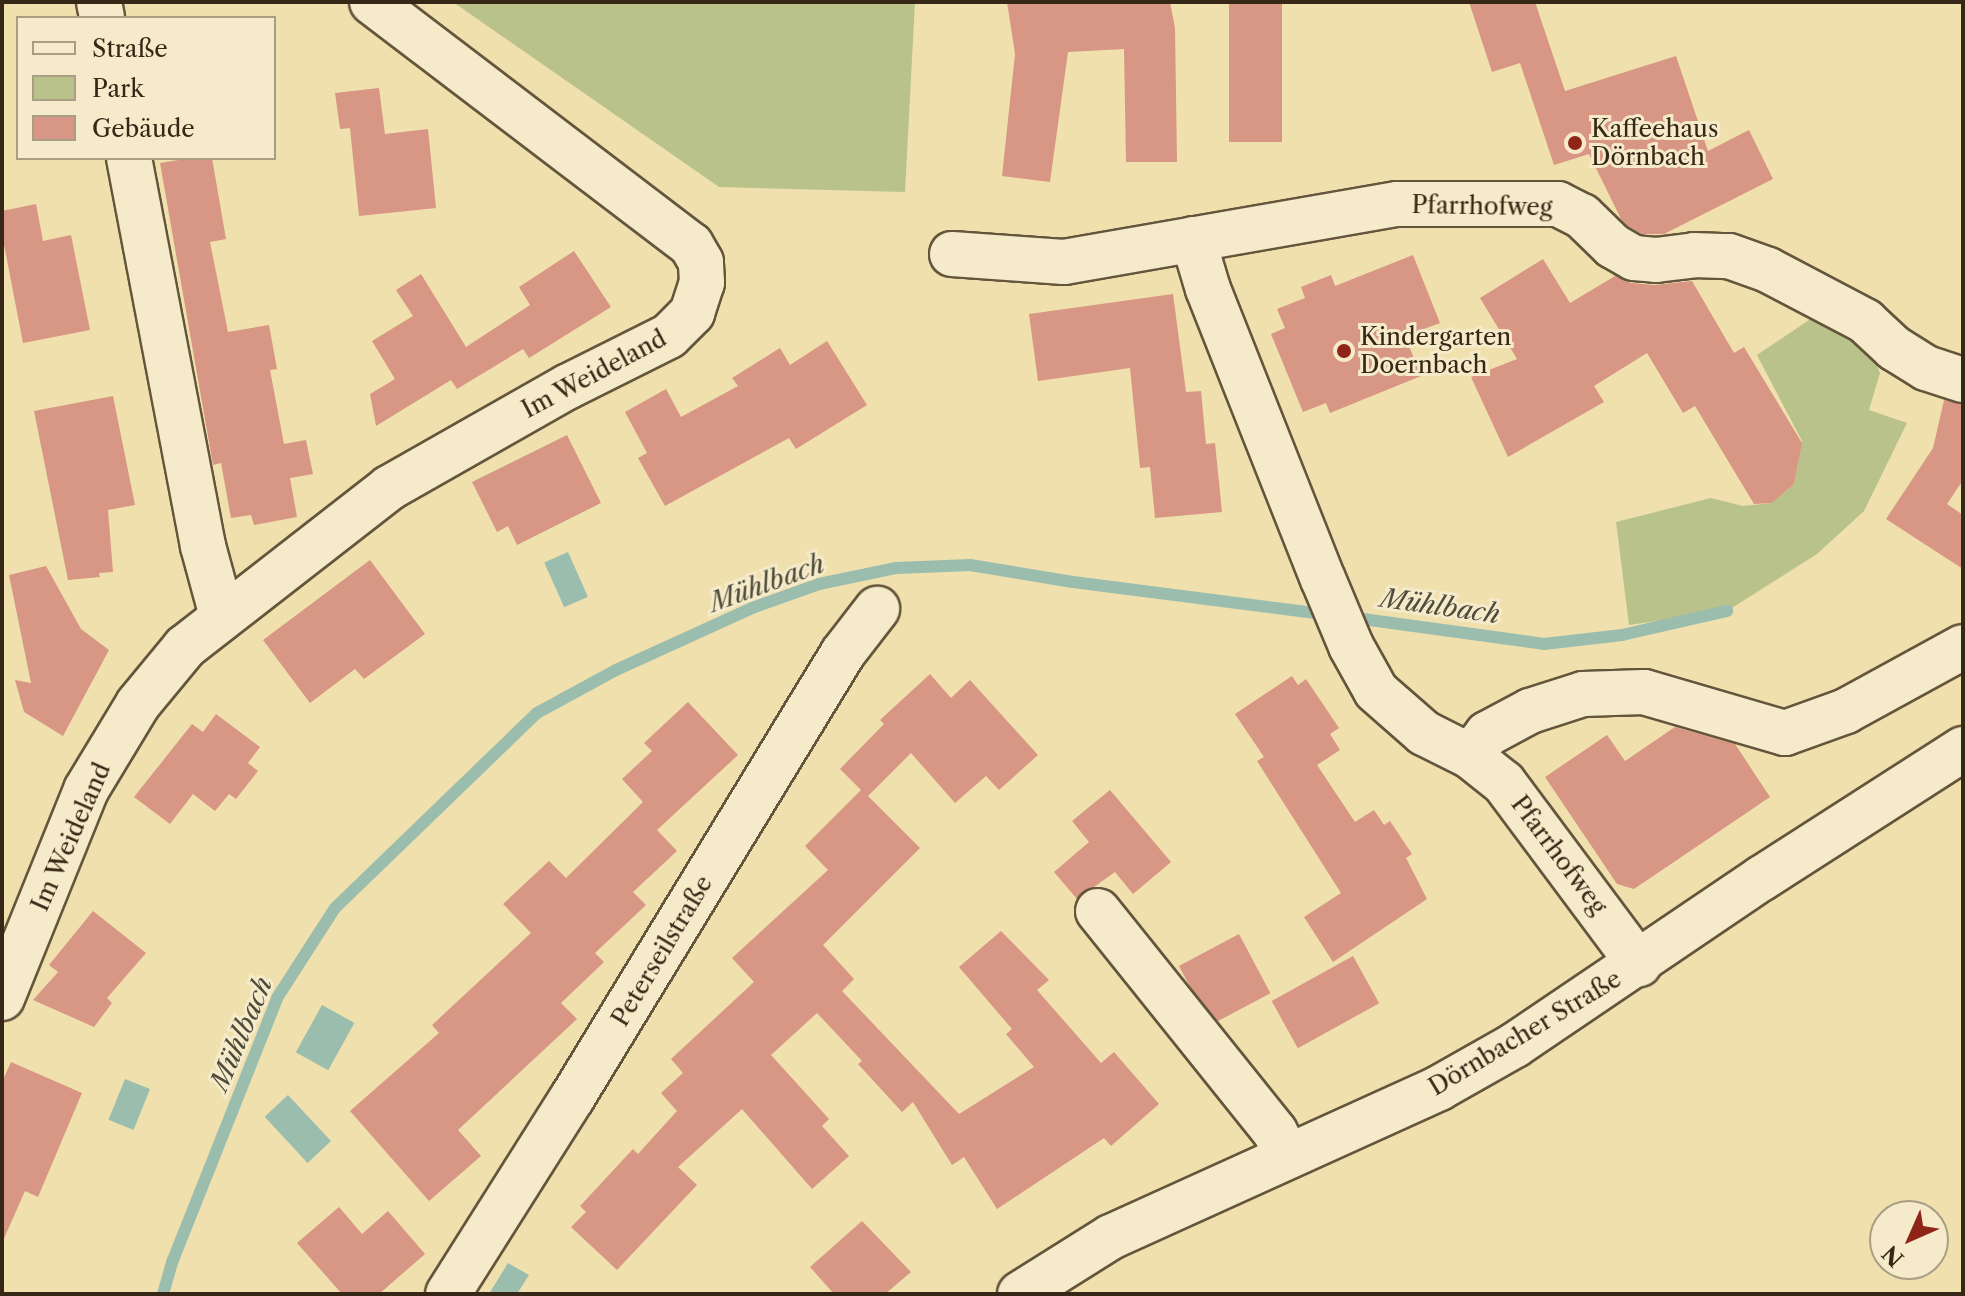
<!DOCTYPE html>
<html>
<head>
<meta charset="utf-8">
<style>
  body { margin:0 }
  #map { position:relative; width:1965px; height:1296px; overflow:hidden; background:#efe0ad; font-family:"Libre Caslon Text",serif }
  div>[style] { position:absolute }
  .green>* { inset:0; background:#b9c28a }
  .water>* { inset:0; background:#9abdae; transform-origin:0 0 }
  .stream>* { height:12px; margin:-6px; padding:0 6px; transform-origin:6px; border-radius:6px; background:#9abdae }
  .building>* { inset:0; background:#d89684; transform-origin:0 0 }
  .roads { filter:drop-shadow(2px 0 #64553c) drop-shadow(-2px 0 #64553c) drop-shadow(0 2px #64553c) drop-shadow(0 -2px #64553c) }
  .minor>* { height:44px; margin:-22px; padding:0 22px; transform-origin:22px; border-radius:22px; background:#f5ebca }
  .tertiary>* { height:44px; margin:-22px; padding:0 22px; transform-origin:22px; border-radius:22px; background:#f5ebca }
  .dots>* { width:22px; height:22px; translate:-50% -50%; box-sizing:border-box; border:4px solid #f5ebca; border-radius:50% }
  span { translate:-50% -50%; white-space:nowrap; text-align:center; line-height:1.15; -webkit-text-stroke:6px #f5ebca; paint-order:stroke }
  .poi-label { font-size:24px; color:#362716 }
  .left { translate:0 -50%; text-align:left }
  .street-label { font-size:24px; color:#362716 }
  .water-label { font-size:26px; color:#4f4c3c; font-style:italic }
  .frame { position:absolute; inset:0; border:4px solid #362716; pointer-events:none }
  .legend { position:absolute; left:16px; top:16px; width:260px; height:144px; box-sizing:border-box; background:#f5ebca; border:2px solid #a99d82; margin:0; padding:10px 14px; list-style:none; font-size:24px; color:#362716 }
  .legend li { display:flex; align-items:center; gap:16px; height:40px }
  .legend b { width:40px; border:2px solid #a99d82 }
  .north { position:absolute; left:1869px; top:1200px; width:80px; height:80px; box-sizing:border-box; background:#f5ebca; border:2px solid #a99d82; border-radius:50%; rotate:225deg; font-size:22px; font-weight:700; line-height:32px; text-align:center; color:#362716 }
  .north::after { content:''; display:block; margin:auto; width:28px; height:36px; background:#8f2418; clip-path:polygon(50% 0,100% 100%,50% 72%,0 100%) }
</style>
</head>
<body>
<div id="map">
  <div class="green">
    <div style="clip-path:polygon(453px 2px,915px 2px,905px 192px,719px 187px)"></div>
    <div style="clip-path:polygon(1815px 316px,1862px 333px,1880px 373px,1869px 410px,1907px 423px,1864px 511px,1817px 554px,1727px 611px,1629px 625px,1616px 522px,1711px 498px,1743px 506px,1772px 503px,1794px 484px,1802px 441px,1757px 355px)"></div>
  </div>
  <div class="water">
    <div style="left:568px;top:552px;width:49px;height:26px;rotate:66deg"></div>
    <div style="left:322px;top:1005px;width:37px;height:54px;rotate:29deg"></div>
    <div style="left:125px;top:1079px;width:27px;height:44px;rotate:22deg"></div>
    <div style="left:288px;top:1095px;width:63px;height:32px;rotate:47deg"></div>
    <div style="clip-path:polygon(508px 1263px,529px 1275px,517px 1294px,489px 1294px)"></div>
  </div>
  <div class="stream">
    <div style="left:1348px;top:617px;width:198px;rotate:7.8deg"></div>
    <div style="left:1544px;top:644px;width:79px;rotate:-6.6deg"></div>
    <div style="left:1622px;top:635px;width:108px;rotate:-12.9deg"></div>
    <div style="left:163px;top:1294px;width:35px;rotate:-74deg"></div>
    <div style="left:173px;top:1260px;width:282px;rotate:-68.3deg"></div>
    <div style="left:277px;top:998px;width:107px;rotate:-57.2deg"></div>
    <div style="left:335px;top:908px;width:281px;rotate:-44deg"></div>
    <div style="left:537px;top:713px;width:90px;rotate:-28.6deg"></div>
    <div style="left:616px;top:670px;width:149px;rotate:-24.5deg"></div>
    <div style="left:752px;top:608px;width:71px;rotate:-19.7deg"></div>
    <div style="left:819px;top:584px;width:79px;rotate:-11.7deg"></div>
    <div style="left:896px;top:568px;width:74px;rotate:-2.3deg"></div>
    <div style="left:970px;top:565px;width:104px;rotate:9.4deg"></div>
    <div style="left:1073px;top:582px;width:258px;rotate:7.3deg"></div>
  </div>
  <div class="building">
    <div style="clip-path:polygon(1007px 2px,1170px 2px,1175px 28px,1177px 162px,1126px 162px,1124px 49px,1068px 52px,1050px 182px,1002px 176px,1015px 54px)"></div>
    <div style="left:1229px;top:2px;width:53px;height:140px"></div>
    <div style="clip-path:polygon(1469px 2px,1535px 2px,1565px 91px,1676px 56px,1708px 151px,1749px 130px,1773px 179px,1664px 234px,1642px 234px,1628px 226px,1621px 219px,1589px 154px,1554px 165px,1520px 63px,1492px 72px)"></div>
    <div style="clip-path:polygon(379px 88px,385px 134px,428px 129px,436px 208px,359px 216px,350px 128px,340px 129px,335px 93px)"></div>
    <div style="clip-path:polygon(191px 158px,212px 158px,226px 239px,210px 242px,228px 332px,269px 325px,277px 369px,270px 370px,284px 444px,306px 440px,313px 474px,290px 478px,297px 517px,254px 525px,251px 515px,231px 518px,221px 463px,213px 465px,160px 163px)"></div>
    <div style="clip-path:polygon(36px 204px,43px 241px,71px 235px,90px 330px,23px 343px,2px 234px,2px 211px)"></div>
    <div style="clip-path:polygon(574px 251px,611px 307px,529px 358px,523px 349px,457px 389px,451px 380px,376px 426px,370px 394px,395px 379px,372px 341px,413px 316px,396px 290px,421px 274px,466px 347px,530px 305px,519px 287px)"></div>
    <div style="clip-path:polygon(1413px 255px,1440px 323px,1405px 336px,1421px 376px,1330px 413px,1326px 403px,1303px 412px,1271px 334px,1285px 328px,1277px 309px,1305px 298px,1301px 287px,1331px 275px,1335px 286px)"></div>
    <div style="clip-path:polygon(1543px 259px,1570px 303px,1615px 276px,1631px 283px,1654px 285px,1692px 281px,1734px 353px,1744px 347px,1802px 443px,1794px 484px,1772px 503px,1754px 504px,1695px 406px,1683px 413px,1647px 353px,1594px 386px,1604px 402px,1508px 457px,1471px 377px,1517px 359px,1480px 298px)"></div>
    <div style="clip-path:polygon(1173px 294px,1186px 392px,1201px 391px,1206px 444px,1215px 443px,1222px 512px,1155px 518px,1150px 467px,1140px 468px,1130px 368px,1038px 381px,1029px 314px)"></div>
    <div style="clip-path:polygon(827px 341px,867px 405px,796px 449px,789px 438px,665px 506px,638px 458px,647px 453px,625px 412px,666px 389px,681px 417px,738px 386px,732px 378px,780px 348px,790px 365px)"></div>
    <div style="clip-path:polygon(113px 396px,135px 505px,108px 510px,113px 572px,99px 573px,100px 577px,68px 580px,34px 411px)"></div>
    <div style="clip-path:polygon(1944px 400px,1963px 404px,1963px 480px,1947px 504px,1963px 515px,1963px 569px,1886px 519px,1933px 448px)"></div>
    <div style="clip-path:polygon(567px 435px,601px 503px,517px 545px,508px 526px,497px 532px,472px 482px)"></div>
    <div style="clip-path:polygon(370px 560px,425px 634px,364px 679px,355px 669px,310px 703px,263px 640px)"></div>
    <div style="clip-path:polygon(46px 566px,81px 629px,109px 650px,63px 736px,24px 712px,15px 680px,31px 683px,9px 575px)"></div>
    <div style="clip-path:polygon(930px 674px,951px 698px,970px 680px,1038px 755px,999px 790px,986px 776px,955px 803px,911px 753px,868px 796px,920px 848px,823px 945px,854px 979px,842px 991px,959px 1114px,1034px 1067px,1006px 1034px,1012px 1029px,959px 967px,1001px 931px,1049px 980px,1037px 990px,1101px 1063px,1114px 1052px,1159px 1104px,1111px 1146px,1104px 1138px,997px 1209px,964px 1157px,952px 1165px,913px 1102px,902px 1112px,858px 1064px,862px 1061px,817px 1013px,771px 1055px,829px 1119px,822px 1126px,849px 1156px,812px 1189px,742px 1109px,678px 1167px,697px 1185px,617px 1270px,571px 1227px,586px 1212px,580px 1206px,633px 1149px,638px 1154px,677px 1111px,661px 1093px,683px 1073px,671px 1059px,754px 982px,732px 958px,828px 870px,805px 846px,861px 790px,840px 769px,884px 724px,880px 720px)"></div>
    <div style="clip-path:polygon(1292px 676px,1298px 685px,1306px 679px,1339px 728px,1330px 734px,1340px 750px,1317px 765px,1355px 822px,1374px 810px,1384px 825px,1390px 821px,1412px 854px,1406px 858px,1427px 899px,1333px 962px,1304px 917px,1341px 893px,1257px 761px,1264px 757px,1235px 714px)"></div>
    <div style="clip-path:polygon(688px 702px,738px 755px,657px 830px,677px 851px,633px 892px,646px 905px,595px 953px,604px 962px,561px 1003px,577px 1019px,458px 1130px,481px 1156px,429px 1201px,350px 1111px,439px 1033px,432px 1025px,531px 933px,503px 904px,549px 861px,566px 878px,643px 802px,622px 779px,652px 751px,644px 743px)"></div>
    <div style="clip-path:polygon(216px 714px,260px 747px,248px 763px,258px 771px,236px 799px,229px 794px,215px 811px,193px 794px,170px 824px,134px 797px,192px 724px,203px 732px)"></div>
    <div style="clip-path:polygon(1675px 727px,1735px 744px,1770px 797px,1634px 889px,1617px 884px,1545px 777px,1607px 735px,1625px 761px)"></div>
    <div style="clip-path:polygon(1110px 790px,1171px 862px,1133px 894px,1115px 872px,1077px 899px,1054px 872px,1089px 842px,1072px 821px)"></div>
    <div style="clip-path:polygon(93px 911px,146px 953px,107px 998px,112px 1003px,94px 1027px,33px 1000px,58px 972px,49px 965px)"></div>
    <div style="left:1239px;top:934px;width:67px;height:68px;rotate:62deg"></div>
    <div style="left:1353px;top:956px;width:54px;height:93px;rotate:61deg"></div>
    <div style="clip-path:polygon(11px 1062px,82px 1093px,38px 1197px,25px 1191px,2px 1243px,2px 1082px)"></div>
    <div style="clip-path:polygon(339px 1207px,362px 1234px,388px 1211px,425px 1254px,379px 1294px,342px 1294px,297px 1243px)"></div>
    <div style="clip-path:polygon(862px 1221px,911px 1272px,885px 1294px,834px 1294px,810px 1267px)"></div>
  </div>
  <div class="roads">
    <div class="minor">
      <div style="left:99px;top:2px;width:16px;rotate:79deg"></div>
      <div style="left:129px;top:158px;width:395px;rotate:79.2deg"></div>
      <div style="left:203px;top:546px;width:73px;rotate:74.8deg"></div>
      <div style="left:1193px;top:239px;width:52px;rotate:73.3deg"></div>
      <div style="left:1208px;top:289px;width:312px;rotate:68.4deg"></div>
      <div style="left:1323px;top:579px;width:73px;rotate:67.3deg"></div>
      <div style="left:1351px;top:646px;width:51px;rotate:60.9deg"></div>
      <div style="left:1376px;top:691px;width:64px;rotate:41.2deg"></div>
      <div style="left:1424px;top:733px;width:51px;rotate:26.6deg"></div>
      <div style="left:1470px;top:756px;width:43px;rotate:38.5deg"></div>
      <div style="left:1504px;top:783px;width:226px;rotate:53.3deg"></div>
      <div style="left:952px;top:254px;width:112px;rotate:4.1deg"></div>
      <div style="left:1064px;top:262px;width:338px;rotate:-9.9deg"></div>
      <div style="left:1397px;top:204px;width:161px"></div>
      <div style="left:1558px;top:204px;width:27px;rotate:27deg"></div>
      <div style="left:1582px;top:216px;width:43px;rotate:44.1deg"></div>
      <div style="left:1613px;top:246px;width:24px;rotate:30deg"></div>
      <div style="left:1634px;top:258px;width:22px;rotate:5deg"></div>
      <div style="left:1656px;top:260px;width:38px;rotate:-7deg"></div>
      <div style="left:1694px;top:255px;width:35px;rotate:2deg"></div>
      <div style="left:1729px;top:256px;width:41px;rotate:19.7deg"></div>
      <div style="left:1768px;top:270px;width:110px;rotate:27.7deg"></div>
      <div style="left:1865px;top:321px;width:40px;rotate:43deg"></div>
      <div style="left:1894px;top:348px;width:38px;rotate:32deg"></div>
      <div style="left:1926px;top:368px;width:39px;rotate:18deg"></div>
      <div style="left:1470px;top:756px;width:28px;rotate:-52deg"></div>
      <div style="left:1487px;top:734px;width:49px;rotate:-28.1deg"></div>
      <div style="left:1530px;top:711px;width:56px;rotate:-17.8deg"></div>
      <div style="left:1583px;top:694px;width:61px;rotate:-1.9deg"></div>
      <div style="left:1644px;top:692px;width:147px;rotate:16.2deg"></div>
      <div style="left:1785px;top:733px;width:65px;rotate:-19.8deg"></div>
      <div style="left:1846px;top:711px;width:133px;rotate:-28.7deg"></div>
      <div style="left:1098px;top:911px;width:283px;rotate:51.3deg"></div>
      <div style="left:1275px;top:1132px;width:27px;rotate:62deg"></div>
      <div style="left:2px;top:998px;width:224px;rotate:-68deg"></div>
      <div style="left:86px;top:790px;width:100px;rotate:-58.8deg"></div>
      <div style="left:138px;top:704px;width:74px;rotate:-50.5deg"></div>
      <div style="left:185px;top:647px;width:259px;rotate:-37.9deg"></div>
      <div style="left:389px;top:488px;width:205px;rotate:-29.6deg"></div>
      <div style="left:567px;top:387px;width:114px;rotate:-26.6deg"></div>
      <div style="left:669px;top:336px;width:33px;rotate:-45deg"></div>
      <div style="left:692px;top:313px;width:32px;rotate:-72deg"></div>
      <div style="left:702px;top:283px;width:21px;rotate:-93deg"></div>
      <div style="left:701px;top:262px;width:20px;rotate:-120deg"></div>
      <div style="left:691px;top:245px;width:401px;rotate:-142.7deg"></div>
      <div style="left:448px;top:1294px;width:232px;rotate:-57.7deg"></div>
      <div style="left:572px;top:1098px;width:521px;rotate:-58.66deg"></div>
      <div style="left:843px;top:653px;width:56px;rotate:-52.3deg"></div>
    </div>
    <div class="tertiary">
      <div style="left:1020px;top:1294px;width:107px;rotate:-32.1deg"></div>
      <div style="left:1111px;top:1237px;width:360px;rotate:-24.4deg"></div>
      <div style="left:1439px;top:1088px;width:87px;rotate:-29.5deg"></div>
      <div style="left:1515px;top:1045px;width:298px;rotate:-34.1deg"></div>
      <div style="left:1762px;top:878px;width:239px;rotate:-32.7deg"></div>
    </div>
  </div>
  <div class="dots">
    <div style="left:1575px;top:143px;background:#8f2418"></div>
    <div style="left:1344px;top:351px;background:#8f2418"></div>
  </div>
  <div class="poi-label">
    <span class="left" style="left:1591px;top:143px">Kaffeehaus<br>Dörnbach</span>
    <span class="left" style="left:1360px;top:351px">Kindergarten<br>Doernbach</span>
  </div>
  <div class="street-label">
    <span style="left:1482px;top:206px;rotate:1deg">Pfarrhofweg</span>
    <span style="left:594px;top:374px;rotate:-28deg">Im Weideland</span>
    <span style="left:71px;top:837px;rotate:-66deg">Im Weideland</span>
    <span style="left:1559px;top:855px;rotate:53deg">Pfarrhofweg</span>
    <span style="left:662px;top:951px;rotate:-59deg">Peterseilstraße</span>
    <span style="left:1525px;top:1033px;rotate:-31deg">Dörnbacher Straße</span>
  </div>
  <div class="water-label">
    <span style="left:767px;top:584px;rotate:-20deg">Mühlbach</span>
    <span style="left:1440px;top:607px;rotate:8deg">Mühlbach</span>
    <span style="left:242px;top:1034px;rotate:-67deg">Mühlbach</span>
  </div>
  <div class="frame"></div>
  <ul class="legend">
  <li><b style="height:10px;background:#f5ebca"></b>Straße</li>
  <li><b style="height:22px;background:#b9c28a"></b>Park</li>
  <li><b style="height:22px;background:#d89684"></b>Gebäude</li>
  </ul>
  <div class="north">N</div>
</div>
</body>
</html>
